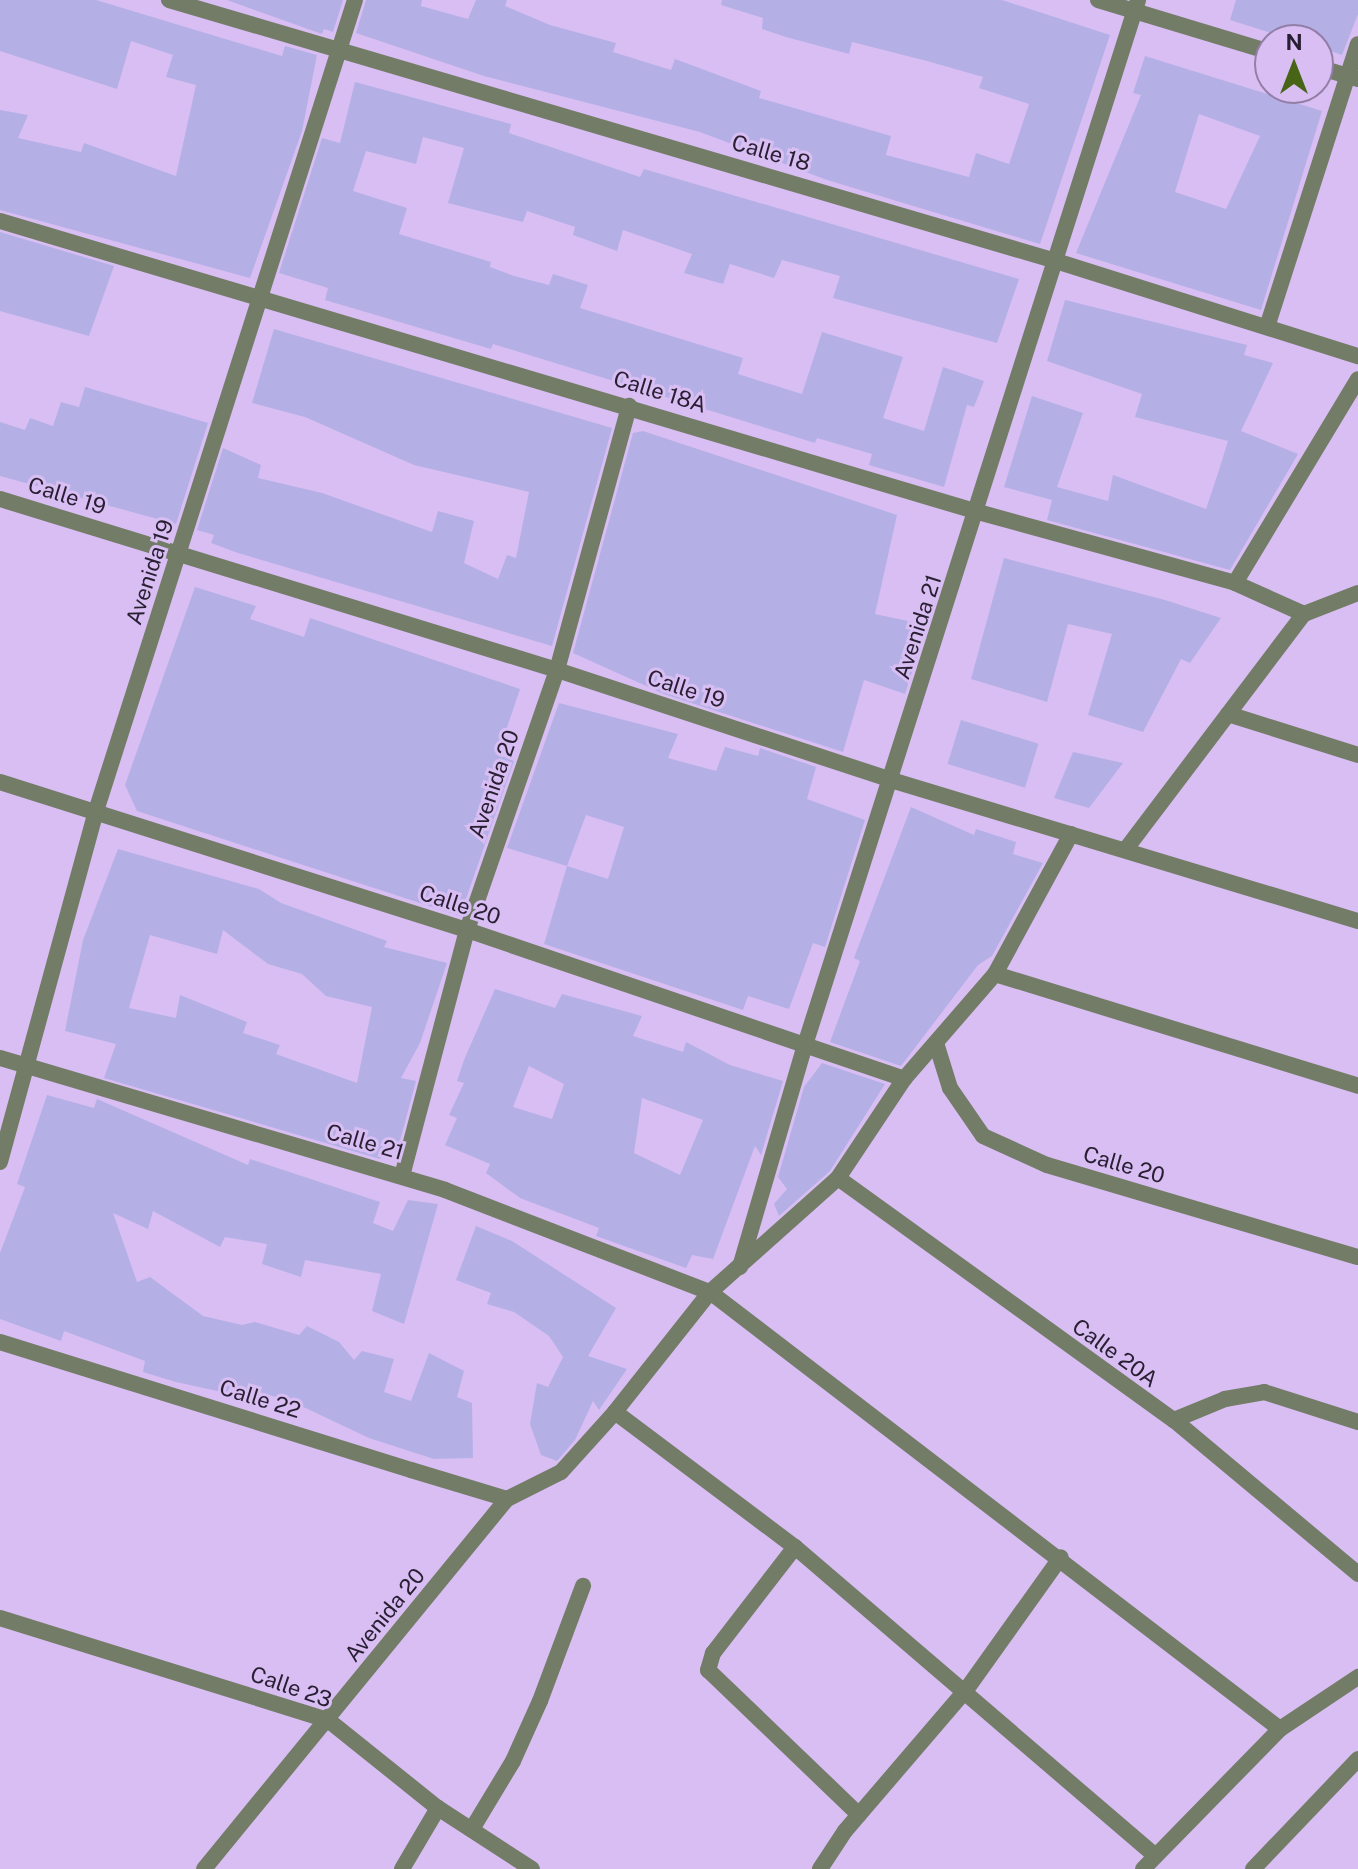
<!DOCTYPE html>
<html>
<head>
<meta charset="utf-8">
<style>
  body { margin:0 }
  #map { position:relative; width:1358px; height:1869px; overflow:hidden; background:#d8bef2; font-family:"Public Sans",sans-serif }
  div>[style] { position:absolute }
  .building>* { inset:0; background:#b4b0e6; transform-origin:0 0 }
  .pedestrian>* { height:16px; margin:-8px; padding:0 8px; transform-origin:8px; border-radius:8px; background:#727c66 }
  .minor>* { height:16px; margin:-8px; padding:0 8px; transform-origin:8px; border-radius:8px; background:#727c66 }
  span { translate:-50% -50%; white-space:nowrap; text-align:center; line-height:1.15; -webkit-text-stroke:6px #d8bef2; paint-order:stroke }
  .street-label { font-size:22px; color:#291f33 }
  .north { position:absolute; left:1254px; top:24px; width:80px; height:80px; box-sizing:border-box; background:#d8bef2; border:2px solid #927ea6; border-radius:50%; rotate:0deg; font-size:22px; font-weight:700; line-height:32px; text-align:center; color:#291f33 }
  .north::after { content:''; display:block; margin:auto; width:28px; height:36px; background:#486416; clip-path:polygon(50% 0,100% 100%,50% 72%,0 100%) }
</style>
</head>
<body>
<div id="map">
  <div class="building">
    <div style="clip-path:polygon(0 0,96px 0,282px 56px,285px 46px,317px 55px,302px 131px,250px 278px,0 210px,0 110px,28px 115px,18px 138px,81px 152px,84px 143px,176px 176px,196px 85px,166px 77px,173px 55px,131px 41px,117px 89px,0 51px)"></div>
    <div style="clip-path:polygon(227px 0,343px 0,333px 32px,324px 29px,322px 34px)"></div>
    <div style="clip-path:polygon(366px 0,422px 0,421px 6px,468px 19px,476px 0,507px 0,505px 6px,550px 25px,616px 43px,613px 52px,671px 70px,675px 59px,761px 91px,759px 98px,891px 136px,886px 155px,969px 177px,976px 153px,1009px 164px,1029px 104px,979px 88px,983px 77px,927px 61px,852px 42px,849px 54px,786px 37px,762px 29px,763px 18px,721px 5px,722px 0,1002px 0,1110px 35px,1040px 244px,827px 180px,700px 132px,484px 76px,356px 33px)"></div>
    <div style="clip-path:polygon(1236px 0,1358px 0,1358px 14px,1342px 55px,1318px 47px,1318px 40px,1294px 40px,1230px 20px)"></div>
    <div style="clip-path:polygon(evenodd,1145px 56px,1322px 111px,1261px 310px,1076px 253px,1141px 95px,1133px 93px,1145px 56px,1199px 114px,1260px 136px,1226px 209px,1175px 192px,1199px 114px)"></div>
    <div style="clip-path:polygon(355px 82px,511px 124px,509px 133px,640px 177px,644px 169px,1019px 279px,997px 343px,833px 298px,840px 276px,782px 260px,774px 278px,730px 264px,723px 284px,684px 273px,692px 254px,623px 230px,617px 251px,573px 235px,575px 227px,527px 211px,523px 222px,448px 203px,464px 148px,423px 137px,416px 164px,366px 151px,353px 191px,407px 208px,399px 234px,491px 262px,490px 267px,514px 276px,549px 285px,553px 274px,588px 285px,580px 308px,743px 358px,738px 374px,802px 394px,822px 332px,903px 357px,883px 418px,924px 431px,943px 367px,984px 381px,974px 407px,967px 405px,944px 487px,869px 465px,872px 454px,817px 438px,815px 443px,493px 344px,491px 349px,325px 300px,328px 288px,279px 273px,322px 138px,340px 143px)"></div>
    <div style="clip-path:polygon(0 232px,114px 266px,89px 336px,0 311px)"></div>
    <div style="clip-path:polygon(1065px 300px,1247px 345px,1244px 355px,1273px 363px,1241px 431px,1298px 454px,1230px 570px,1047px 520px,1052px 500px,1004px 487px,1032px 396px,1083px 413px,1057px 487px,1108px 501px,1113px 475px,1206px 509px,1219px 470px,1228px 441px,1135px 417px,1142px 394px,1047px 361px)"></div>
    <div style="clip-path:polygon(274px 329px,612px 428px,552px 646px,238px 553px,211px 543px,214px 535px,197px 530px,223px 448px,261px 465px,258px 478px,322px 493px,432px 532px,438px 511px,474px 521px,464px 563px,498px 579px,507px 555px,516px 558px,529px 492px,414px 465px,305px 417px,252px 403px)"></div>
    <div style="clip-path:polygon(85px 387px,208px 423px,176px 524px,0 476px,0 422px,25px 430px,30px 418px,53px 426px,61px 402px,79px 407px)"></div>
    <div style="clip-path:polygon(643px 431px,897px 515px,875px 614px,927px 625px,905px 694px,864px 680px,843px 752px,664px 694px,573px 653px,633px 433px)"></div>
    <div style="clip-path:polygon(1004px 558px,1165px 600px,1221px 618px,1190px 663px,1181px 659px,1143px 732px,1088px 715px,1112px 634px,1068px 624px,1047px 702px,971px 679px)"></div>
    <div style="clip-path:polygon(195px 587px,256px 606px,250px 619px,304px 637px,310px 618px,520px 689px,498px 754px,514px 761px,460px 916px,137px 811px,125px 785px)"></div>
    <div style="clip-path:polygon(evenodd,559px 703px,678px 734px,668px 758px,716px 771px,725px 747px,758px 756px,760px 748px,816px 767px,807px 799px,865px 820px,825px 947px,813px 943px,789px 1009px,748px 996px,743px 1010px,544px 944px,567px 866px,507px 848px,559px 703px,586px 815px,624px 827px,608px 879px,567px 866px,586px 815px)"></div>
    <div style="left:961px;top:720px;width:81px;height:46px;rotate:17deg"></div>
    <div style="clip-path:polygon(1073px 752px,1123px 763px,1089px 808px,1054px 798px)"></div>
    <div style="clip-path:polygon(911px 807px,974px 835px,976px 829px,1016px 842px,1013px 854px,1043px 863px,992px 956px,978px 965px,901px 1066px,830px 1042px,860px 961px,854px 958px)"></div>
    <div style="clip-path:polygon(evenodd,118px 849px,259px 889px,281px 903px,387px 941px,384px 947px,447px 963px,420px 1043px,401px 1078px,416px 1081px,397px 1152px,386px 1148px,380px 1159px,104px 1078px,116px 1044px,65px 1031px,83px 940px,118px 849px,223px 930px,268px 964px,302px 974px,326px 996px,372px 1007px,357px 1083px,276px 1054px,280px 1045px,243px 1033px,247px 1022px,180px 995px,176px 1018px,129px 1008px,150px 935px,217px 954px,223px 930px)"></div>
    <div style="clip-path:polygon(evenodd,495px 989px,555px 1008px,562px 994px,642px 1016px,633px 1036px,683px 1052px,686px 1042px,730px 1065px,783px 1081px,761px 1155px,755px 1146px,713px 1259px,692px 1255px,686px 1268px,596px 1236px,599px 1228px,520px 1198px,486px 1173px,490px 1164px,445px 1145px,457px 1118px,449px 1115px,464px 1083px,457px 1081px,464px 1060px,495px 989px,529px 1066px,564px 1084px,552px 1119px,513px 1107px,529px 1066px,495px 989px,642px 1098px,703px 1120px,680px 1175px,634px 1153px,642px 1098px)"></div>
    <div style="clip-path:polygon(822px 1063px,885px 1084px,830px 1171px,779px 1216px,774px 1204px,787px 1189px,778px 1177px,804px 1087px)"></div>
    <div style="clip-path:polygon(47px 1095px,94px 1108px,97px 1099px,248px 1165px,250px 1159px,380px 1202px,373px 1223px,393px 1231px,408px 1200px,438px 1204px,404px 1324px,372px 1311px,381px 1274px,305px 1260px,301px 1277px,262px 1264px,267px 1244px,225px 1237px,220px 1247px,153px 1211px,148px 1229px,113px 1213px,137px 1282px,150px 1277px,203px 1316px,242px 1325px,255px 1322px,299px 1335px,307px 1326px,339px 1342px,354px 1360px,362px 1351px,394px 1359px,384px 1392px,411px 1401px,429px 1353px,464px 1371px,457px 1397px,472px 1403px,473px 1458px,434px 1459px,369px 1438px,297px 1404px,260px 1392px,258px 1400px,176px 1382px,143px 1372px,145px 1361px,64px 1331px,61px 1341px,0 1319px,0 1253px,25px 1187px,17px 1184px)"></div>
    <div style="clip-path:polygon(476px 1226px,512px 1241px,616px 1308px,588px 1356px,627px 1369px,599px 1410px,593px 1401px,575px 1440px,557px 1461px,541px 1455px,530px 1424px,537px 1383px,548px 1387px,563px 1357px,549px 1336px,514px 1312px,487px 1304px,491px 1293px,456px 1280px)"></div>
  </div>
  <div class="pedestrian">
    <div style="left:411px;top:1470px;width:100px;rotate:16.8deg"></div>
    <div style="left:507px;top:1499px;width:60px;rotate:-26.6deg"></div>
    <div style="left:561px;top:1472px;width:81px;rotate:-48deg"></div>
  </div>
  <div class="minor">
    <div style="left:169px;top:0;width:925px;rotate:16.4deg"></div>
    <div style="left:1056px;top:261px;width:317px;rotate:17.5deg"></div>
    <div style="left:1098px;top:0;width:180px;rotate:16.8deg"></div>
    <div style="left:1318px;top:67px;width:42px;rotate:16.7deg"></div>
    <div style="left:0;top:221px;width:1020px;rotate:16.57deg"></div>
    <div style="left:978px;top:512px;width:267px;rotate:15.4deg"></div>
    <div style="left:1235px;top:583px;width:76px;rotate:24.2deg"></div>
    <div style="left:1267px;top:327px;width:297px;rotate:-72.2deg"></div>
    <div style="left:0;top:499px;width:583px;rotate:17.07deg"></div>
    <div style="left:557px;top:670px;width:352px;rotate:18.2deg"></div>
    <div style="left:891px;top:780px;width:488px;rotate:16.8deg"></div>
    <div style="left:1235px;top:583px;width:238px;rotate:-58.9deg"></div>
    <div style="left:1228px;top:714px;width:136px;rotate:17.5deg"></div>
    <div style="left:0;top:782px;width:490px;rotate:17.6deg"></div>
    <div style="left:467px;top:930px;width:462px;rotate:18.8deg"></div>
    <div style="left:1071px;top:834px;width:159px;rotate:118.5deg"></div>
    <div style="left:995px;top:974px;width:139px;rotate:130.9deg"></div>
    <div style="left:904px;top:1079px;width:119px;rotate:123.7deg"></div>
    <div style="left:838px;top:1178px;width:171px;rotate:138.3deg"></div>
    <div style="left:710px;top:1292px;width:153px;rotate:128.4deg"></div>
    <div style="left:615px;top:1412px;width:225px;rotate:36.9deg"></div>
    <div style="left:795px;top:1547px;width:472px;rotate:40.6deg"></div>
    <div style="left:1126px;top:849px;width:295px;rotate:-52.9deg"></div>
    <div style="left:1304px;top:614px;width:58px;rotate:-21.3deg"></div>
    <div style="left:995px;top:974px;width:380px;rotate:17.1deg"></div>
    <div style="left:936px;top:1043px;width:47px;rotate:72.7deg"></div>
    <div style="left:950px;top:1088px;width:58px;rotate:55.5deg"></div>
    <div style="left:983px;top:1136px;width:70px;rotate:24.4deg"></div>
    <div style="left:1047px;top:1165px;width:324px;rotate:16.5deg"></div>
    <div style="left:0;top:1058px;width:464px;rotate:16.5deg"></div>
    <div style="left:445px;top:1190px;width:284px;rotate:21.1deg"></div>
    <div style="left:710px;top:1292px;width:718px;rotate:37.48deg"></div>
    <div style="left:0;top:1162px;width:364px;rotate:-74.7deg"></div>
    <div style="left:96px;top:811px;width:851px;rotate:-72.29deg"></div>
    <div style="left:402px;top:1176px;width:254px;rotate:-75.2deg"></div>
    <div style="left:467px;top:930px;width:275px;rotate:-70.9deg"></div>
    <div style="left:557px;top:670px;width:274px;rotate:-74.7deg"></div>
    <div style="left:838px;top:1178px;width:414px;rotate:35.8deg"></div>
    <div style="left:1174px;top:1420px;width:240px;rotate:39.9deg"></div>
    <div style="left:740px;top:1267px;width:228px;rotate:-73.7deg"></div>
    <div style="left:804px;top:1048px;width:1100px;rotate:-72.32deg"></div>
    <div style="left:0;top:1342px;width:430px;rotate:17.3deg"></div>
    <div style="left:1174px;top:1420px;width:55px;rotate:-22.4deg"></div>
    <div style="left:1225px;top:1399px;width:40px;rotate:-10deg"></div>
    <div style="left:1264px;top:1392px;width:99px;rotate:17.7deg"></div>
    <div style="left:795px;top:1547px;width:134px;rotate:127.7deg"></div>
    <div style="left:713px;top:1653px;width:18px;rotate:106deg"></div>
    <div style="left:708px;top:1670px;width:209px;rotate:43.8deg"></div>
    <div style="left:0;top:1618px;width:343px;rotate:17.3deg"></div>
    <div style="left:328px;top:1720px;width:141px;rotate:38.7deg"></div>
    <div style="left:438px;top:1808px;width:112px;rotate:33deg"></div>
    <div style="left:472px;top:1829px;width:79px;rotate:-58.9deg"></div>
    <div style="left:513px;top:1761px;width:66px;rotate:-65.8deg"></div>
    <div style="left:540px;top:1701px;width:123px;rotate:-69.5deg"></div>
    <div style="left:204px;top:1869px;width:478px;rotate:-50.7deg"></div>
    <div style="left:402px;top:1869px;width:71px;rotate:-59.5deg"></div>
    <div style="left:820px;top:1869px;width:45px;rotate:-56.7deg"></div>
    <div style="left:845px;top:1831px;width:186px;rotate:-49.4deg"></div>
    <div style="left:966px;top:1690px;width:163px;rotate:-54.5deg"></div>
    <div style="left:1143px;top:1869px;width:196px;rotate:-45.6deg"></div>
    <div style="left:1280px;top:1729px;width:94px;rotate:-33.7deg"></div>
    <div style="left:1253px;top:1869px;width:152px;rotate:-46.3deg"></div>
  </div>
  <div class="street-label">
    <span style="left:771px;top:153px;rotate:16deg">Calle 18</span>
    <span style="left:660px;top:392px;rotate:17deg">Calle 18A</span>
    <span style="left:67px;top:496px;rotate:17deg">Calle 19</span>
    <span style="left:150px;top:572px;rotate:-72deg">Avenida 19</span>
    <span style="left:918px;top:627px;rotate:-72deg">Avenida 21</span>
    <span style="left:686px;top:689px;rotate:18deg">Calle 19</span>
    <span style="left:494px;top:784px;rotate:-71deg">Avenida 20</span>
    <span style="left:460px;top:905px;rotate:18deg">Calle 20</span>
    <span style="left:365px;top:1142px;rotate:16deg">Calle 21</span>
    <span style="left:1124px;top:1165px;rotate:16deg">Calle 20</span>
    <span style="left:1115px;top:1353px;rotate:36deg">Calle 20A</span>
    <span style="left:260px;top:1399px;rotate:17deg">Calle 22</span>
    <span style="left:385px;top:1615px;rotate:-51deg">Avenida 20</span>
    <span style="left:291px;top:1687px;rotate:19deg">Calle 23</span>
  </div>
  <div class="north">N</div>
</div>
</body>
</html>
